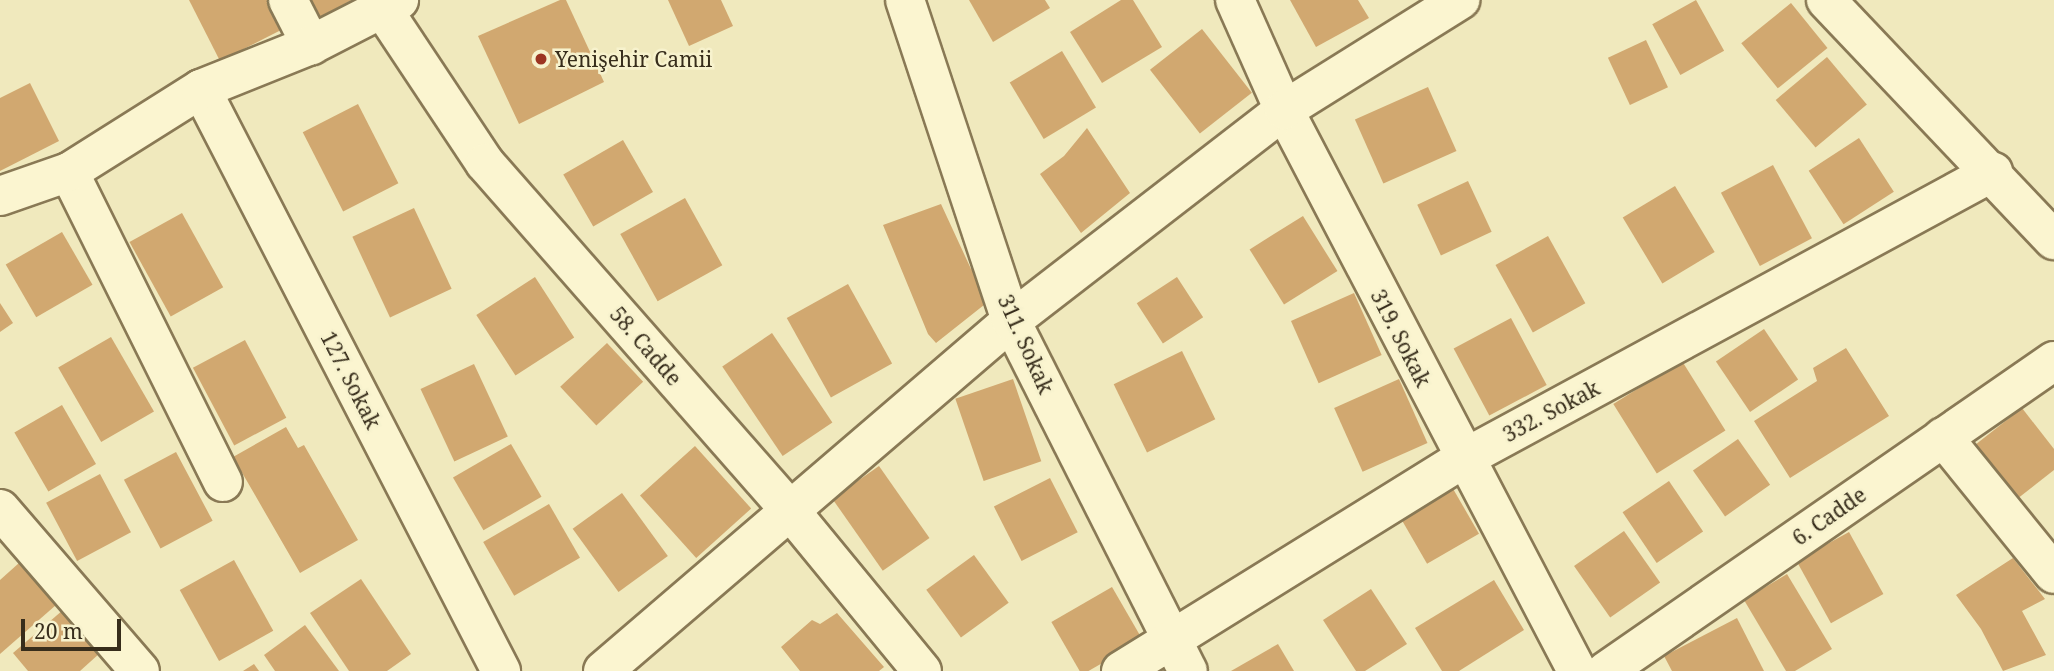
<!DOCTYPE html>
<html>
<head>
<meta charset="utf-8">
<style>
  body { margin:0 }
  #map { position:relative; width:2054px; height:671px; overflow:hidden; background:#f0e9bd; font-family:"Noto Serif",serif }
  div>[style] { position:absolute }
  .building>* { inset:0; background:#d1a870; transform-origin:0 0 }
  .roads { filter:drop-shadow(2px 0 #897955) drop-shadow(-2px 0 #897955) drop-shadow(0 2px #897955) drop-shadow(0 -2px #897955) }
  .minor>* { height:38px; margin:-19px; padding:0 19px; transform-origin:19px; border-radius:19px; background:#fbf5d0 }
  .dots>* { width:19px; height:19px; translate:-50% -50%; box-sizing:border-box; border:4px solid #f7f2cd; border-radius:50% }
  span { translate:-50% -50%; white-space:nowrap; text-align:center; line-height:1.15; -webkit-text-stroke:5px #f7f2cd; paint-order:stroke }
  .poi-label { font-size:21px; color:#372d1b }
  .left { translate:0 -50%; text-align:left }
  .street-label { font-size:21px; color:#372d1b }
  .scale { position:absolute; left:21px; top:619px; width:100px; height:32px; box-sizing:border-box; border:4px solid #372d1b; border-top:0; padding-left:9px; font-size:21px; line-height:24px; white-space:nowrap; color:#372d1b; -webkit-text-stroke:5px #f7f2cd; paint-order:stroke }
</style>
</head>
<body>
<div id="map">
  <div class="building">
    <div style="clip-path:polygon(189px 0,268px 0,283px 29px,220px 61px)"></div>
    <div style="clip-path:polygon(309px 0,352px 0,318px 18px)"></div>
    <div style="clip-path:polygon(560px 0,566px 0,604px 82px,519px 124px,478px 36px)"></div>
    <div style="clip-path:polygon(668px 0,721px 0,733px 26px,689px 46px)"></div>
    <div style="clip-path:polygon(969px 0,1045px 0,1050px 8px,993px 42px)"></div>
    <div style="clip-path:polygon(1121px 0,1133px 0,1162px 47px,1102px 83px,1070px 32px)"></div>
    <div style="clip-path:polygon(1290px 0,1358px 0,1369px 18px,1316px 47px)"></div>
    <div style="left:1696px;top:0;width:58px;height:50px;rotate:61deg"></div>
    <div style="left:1791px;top:3px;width:58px;height:64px;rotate:51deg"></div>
    <div style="left:1202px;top:29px;width:81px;height:66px;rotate:52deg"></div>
    <div style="left:1646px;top:40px;width:52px;height:42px;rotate:65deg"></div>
    <div style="left:1062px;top:51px;width:66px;height:61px;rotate:59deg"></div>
    <div style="left:1827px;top:57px;width:62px;height:67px;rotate:50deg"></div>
    <div style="clip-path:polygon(30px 83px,59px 141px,0 171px,0 98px)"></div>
    <div style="left:1428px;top:87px;width:70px;height:80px;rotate:66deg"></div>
    <div style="left:358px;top:104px;width:89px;height:62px;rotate:63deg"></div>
    <div style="clip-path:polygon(1087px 128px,1130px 193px,1081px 233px,1040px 174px,1064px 156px)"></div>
    <div style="left:1859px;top:138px;width:64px;height:60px;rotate:57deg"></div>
    <div style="left:623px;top:140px;width:60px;height:69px;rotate:60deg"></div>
    <div style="left:1773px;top:165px;width:83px;height:59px;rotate:62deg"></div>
    <div style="left:1468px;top:181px;width:56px;height:56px;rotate:65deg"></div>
    <div style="left:1675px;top:186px;width:77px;height:61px;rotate:59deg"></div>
    <div style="left:685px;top:198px;width:77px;height:74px;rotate:61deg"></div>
    <div style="clip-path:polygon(941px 204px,971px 269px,980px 273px,989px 301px,936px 343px,928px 334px,883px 225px)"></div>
    <div style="left:414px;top:208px;width:89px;height:68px;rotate:65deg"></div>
    <div style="left:182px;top:213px;width:85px;height:60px;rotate:61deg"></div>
    <div style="left:1303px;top:216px;width:65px;height:63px;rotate:58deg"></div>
    <div style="left:62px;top:232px;width:61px;height:65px;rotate:60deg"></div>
    <div style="left:1548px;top:236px;width:77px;height:60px;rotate:61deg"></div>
    <div style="left:535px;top:277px;width:72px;height:70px;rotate:57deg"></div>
    <div style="left:1177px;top:277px;width:48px;height:48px;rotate:57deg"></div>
    <div style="left:848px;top:284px;width:91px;height:70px;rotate:61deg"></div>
    <div style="left:1354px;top:293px;width:68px;height:69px;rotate:66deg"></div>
    <div style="clip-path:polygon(0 303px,13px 323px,0 332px)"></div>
    <div style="left:1511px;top:318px;width:76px;height:65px;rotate:62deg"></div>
    <div style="left:1764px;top:329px;width:61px;height:58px;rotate:56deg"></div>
    <div style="left:772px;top:333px;width:108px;height:60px;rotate:56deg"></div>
    <div style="left:111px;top:337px;width:86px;height:61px;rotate:60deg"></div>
    <div style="left:245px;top:340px;width:88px;height:59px;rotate:62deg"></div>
    <div style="left:607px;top:343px;width:53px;height:64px;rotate:47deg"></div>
    <div style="clip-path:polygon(1846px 348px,1889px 416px,1790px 478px,1754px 421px,1817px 381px,1813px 368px)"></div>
    <div style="left:1182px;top:351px;width:76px;height:76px;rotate:64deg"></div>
    <div style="left:1682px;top:361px;width:82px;height:81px;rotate:58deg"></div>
    <div style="left:474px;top:364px;width:80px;height:59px;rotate:65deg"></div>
    <div style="left:1013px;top:379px;width:87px;height:61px;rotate:71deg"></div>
    <div style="left:1399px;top:379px;width:70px;height:71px;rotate:66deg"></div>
    <div style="left:62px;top:405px;width:68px;height:55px;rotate:60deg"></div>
    <div style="clip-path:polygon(2022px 408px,2054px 449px,2054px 470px,2017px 499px,1975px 445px)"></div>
    <div style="clip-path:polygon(286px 427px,298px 448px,304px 445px,358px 540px,300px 573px,233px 457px)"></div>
    <div style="left:1738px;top:439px;width:56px;height:55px;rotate:55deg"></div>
    <div style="left:511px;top:444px;width:61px;height:67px;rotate:60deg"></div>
    <div style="left:695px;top:446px;width:84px;height:74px;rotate:48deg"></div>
    <div style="left:176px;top:452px;width:78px;height:59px;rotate:62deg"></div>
    <div style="left:879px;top:466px;width:88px;height:57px;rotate:55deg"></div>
    <div style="left:100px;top:474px;width:66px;height:61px;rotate:62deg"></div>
    <div style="left:1050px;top:478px;width:61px;height:63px;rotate:63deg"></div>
    <div style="left:1669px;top:481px;width:61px;height:56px;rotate:56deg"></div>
    <div style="left:1452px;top:487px;width:54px;height:60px;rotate:60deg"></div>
    <div style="left:622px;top:493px;width:78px;height:61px;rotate:54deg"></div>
    <div style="left:549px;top:504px;width:62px;height:76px;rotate:60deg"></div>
    <div style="left:1624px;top:531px;width:63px;height:61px;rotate:55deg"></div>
    <div style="left:1849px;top:532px;width:71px;height:60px;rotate:61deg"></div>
    <div style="left:974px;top:555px;width:59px;height:59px;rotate:54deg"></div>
    <div style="clip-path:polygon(2013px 558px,2045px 599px,2022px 611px,2046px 655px,2003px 671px,1981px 629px,1956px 595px)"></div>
    <div style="left:234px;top:560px;width:81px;height:62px;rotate:61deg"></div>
    <div style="clip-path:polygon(19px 563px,56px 605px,0 654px,0 580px)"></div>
    <div style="clip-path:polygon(1787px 574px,1832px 649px,1795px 671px,1786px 671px,1744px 600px)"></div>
    <div style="clip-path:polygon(361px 579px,411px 654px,387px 671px,349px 671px,310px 613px)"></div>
    <div style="clip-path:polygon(1494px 580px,1524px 630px,1459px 671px,1442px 671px,1415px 628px)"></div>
    <div style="left:1112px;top:587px;width:61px;height:70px;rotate:60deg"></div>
    <div style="clip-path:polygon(1371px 589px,1407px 644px,1365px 671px,1356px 671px,1323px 620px)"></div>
    <div style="clip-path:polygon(63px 610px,100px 653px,80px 671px,28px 671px,13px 653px)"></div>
    <div style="clip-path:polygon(837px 613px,884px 667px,879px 671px,800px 671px,781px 647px,812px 620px,820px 624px)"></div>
    <div style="clip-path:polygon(1737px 618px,1764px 671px,1672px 671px,1664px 656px)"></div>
    <div style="clip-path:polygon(305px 625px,339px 671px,275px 671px,264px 655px)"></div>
    <div style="clip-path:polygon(1278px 644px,1294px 671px,1231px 671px)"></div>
    <div style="clip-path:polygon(254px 664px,259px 671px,243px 671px)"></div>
  </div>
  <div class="roads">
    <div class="minor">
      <div style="left:288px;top:0;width:51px;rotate:62.9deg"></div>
      <div style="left:905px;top:0;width:338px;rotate:71.7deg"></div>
      <div style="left:1011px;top:321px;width:392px;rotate:63.2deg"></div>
      <div style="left:1235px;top:0;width:120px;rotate:66deg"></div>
      <div style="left:1284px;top:110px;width:633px;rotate:62.42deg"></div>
      <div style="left:1826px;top:0;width:331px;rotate:46.5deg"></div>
      <div style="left:384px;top:11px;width:182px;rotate:56.4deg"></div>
      <div style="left:485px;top:163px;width:459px;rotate:48.7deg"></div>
      <div style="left:788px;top:508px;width:211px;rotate:50.6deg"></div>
      <div style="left:201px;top:89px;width:655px;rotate:62.73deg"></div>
      <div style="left:69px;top:172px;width:346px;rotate:63.6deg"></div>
      <div style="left:0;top:196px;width:73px;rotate:-19.2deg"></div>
      <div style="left:69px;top:172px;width:156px;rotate:-32.2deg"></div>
      <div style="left:201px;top:89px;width:118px;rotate:-21.8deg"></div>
      <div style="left:311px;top:45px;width:99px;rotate:-27.1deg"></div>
      <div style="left:1943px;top:437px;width:176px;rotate:51deg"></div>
      <div style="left:0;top:509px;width:214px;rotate:49.2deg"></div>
      <div style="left:603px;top:671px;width:538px;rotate:-40.62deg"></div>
      <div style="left:1011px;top:321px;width:345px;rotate:-37.7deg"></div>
      <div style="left:1284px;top:110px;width:208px;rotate:-32deg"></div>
      <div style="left:1121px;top:671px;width:402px;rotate:-31.8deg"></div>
      <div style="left:1463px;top:459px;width:603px;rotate:-28.44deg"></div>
      <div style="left:1606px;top:671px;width:545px;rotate:-34.68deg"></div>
    </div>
  </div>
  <div class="dots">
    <div style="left:541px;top:59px;background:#9c3522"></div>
  </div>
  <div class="poi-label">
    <span class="left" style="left:555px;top:59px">Yenişehir Camii</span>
  </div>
  <div class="street-label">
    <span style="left:1401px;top:338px;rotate:63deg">319. Sokak</span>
    <span style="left:1026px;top:344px;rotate:66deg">311. Sokak</span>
    <span style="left:646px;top:346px;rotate:49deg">58. Cadde</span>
    <span style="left:351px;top:380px;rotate:63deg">127. Sokak</span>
    <span style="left:1551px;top:411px;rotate:-28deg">332. Sokak</span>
    <span style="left:1829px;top:516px;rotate:-35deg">6. Cadde</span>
  </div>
  <div class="scale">20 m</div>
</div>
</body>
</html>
